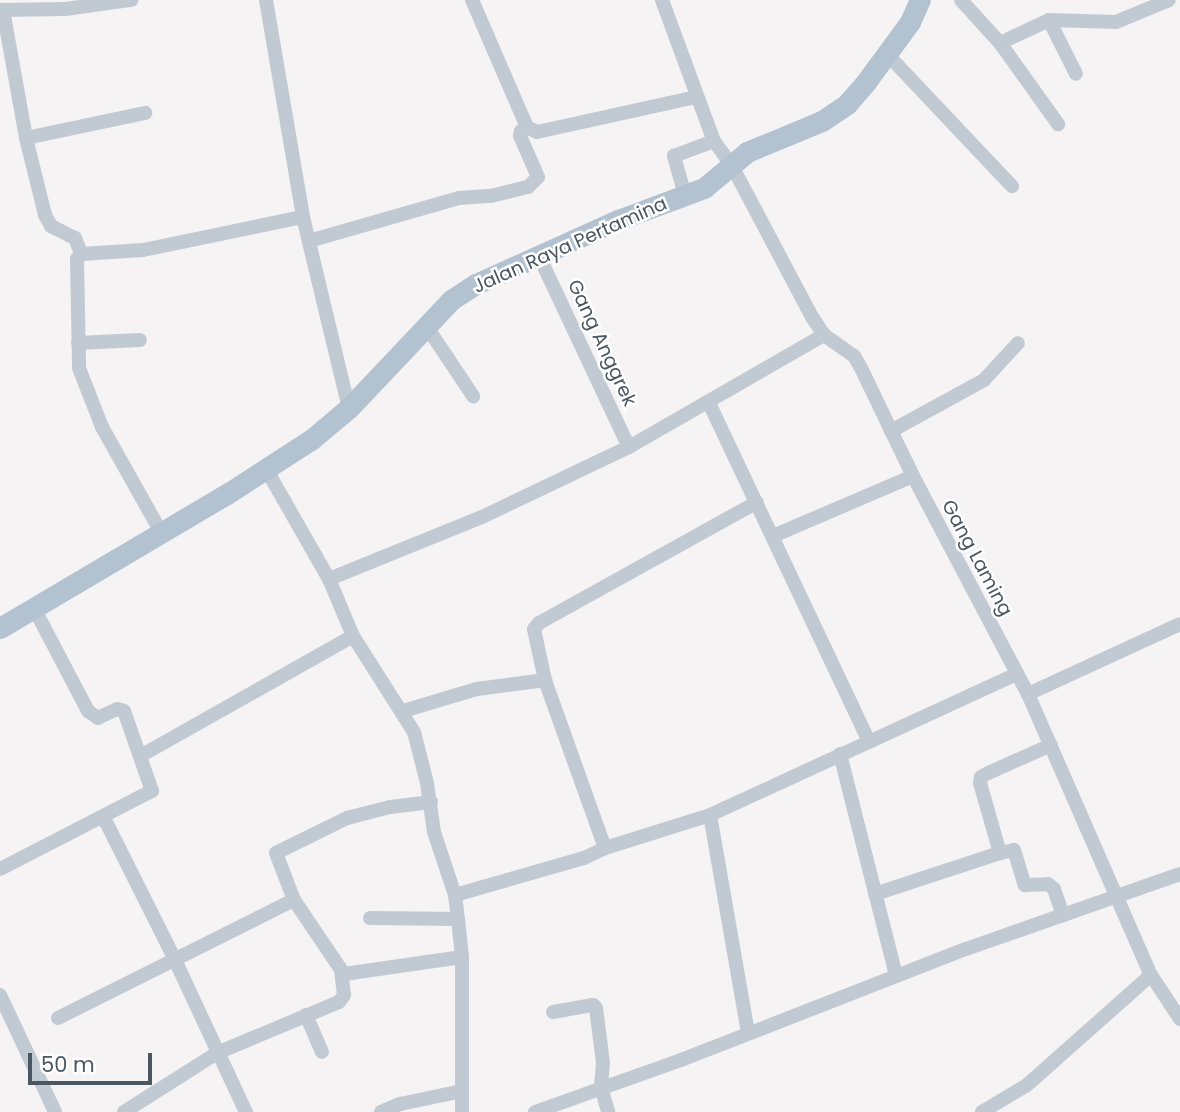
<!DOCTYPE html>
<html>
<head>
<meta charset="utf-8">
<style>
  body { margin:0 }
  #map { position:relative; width:1180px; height:1112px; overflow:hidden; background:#f5f3f3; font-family:Poppins,sans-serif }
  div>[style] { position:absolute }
  .minor>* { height:14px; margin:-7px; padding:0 7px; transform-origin:7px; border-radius:7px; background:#c1cad2 }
  .primary>* { height:21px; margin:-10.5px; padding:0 10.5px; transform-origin:10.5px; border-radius:10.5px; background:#b3c2d1 }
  span { translate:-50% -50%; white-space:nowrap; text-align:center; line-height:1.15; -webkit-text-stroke:5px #fff; paint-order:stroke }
  .street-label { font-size:19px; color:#4a5661 }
  .scale { position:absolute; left:28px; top:1053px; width:124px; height:32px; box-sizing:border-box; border:4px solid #4a5661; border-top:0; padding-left:9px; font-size:21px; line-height:24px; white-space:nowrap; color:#4a5661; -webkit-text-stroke:5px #fff; paint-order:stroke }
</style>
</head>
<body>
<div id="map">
  <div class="minor">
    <div style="left:266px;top:0;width:220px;rotate:80.3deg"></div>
    <div style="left:303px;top:217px;width:196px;rotate:76.5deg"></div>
    <div style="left:472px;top:0;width:138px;rotate:66.6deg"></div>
    <div style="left:527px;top:127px;width:11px;rotate:27deg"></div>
    <div style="left:537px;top:132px;width:163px;rotate:-12.4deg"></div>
    <div style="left:662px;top:0;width:150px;rotate:69.8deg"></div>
    <div style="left:714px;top:141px;width:29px;rotate:54deg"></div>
    <div style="left:731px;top:164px;width:173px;rotate:62.1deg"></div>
    <div style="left:812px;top:317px;width:22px;rotate:56deg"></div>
    <div style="left:824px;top:335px;width:37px;rotate:35deg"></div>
    <div style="left:854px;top:356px;width:14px;rotate:60deg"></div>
    <div style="left:861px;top:368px;width:120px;rotate:64.3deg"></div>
    <div style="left:913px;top:476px;width:246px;rotate:62.2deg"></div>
    <div style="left:1028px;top:694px;width:307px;rotate:66.4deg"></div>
    <div style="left:1151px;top:975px;width:53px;rotate:56.6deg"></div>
    <div style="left:961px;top:0;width:58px;rotate:47.8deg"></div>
    <div style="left:1000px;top:43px;width:100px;rotate:54.4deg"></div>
    <div style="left:0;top:10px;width:65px;rotate:-0.9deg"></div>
    <div style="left:65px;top:9px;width:67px;rotate:-7.8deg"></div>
    <div style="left:3px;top:10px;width:130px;rotate:79.8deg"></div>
    <div style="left:26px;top:138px;width:79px;rotate:76.1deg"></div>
    <div style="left:45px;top:215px;width:13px;rotate:61deg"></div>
    <div style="left:51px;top:226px;width:27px;rotate:27deg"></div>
    <div style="left:75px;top:238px;width:17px;rotate:69deg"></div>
    <div style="left:81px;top:254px;width:6px;rotate:129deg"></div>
    <div style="left:77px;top:259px;width:109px;rotate:88.9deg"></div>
    <div style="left:79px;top:368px;width:63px;rotate:68.7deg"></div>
    <div style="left:102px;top:427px;width:120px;rotate:60.7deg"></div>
    <div style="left:1049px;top:20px;width:60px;rotate:63.4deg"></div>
    <div style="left:1000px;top:43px;width:54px;rotate:-25.1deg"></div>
    <div style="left:1049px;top:20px;width:67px;rotate:1.7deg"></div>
    <div style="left:1116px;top:22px;width:57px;rotate:-22.5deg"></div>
    <div style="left:887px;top:54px;width:182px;rotate:46.6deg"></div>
    <div style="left:26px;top:138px;width:122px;rotate:-11.9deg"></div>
    <div style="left:685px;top:195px;width:41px;rotate:-105.8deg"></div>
    <div style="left:674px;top:156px;width:43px;rotate:-20.6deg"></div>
    <div style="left:309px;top:241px;width:156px;rotate:-16deg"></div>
    <div style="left:459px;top:198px;width:32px;rotate:-4deg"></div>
    <div style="left:491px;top:196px;width:38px;rotate:-14deg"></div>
    <div style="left:528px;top:187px;width:14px;rotate:-45deg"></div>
    <div style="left:538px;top:177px;width:45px;rotate:-113.7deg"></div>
    <div style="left:520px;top:136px;width:5px;rotate:-79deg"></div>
    <div style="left:521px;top:131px;width:7px;rotate:-34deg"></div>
    <div style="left:81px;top:254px;width:62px;rotate:-3.7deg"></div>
    <div style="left:143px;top:250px;width:163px;rotate:-11.7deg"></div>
    <div style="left:539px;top:256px;width:211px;rotate:64.8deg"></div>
    <div style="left:425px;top:324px;width:87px;rotate:56.3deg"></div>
    <div style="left:78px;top:343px;width:62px;rotate:-2.8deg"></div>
    <div style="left:709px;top:403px;width:375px;rotate:64.7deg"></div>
    <div style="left:891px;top:431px;width:106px;rotate:-28.7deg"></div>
    <div style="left:984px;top:380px;width:50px;rotate:-47.4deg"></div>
    <div style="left:265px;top:467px;width:129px;rotate:60.3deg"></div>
    <div style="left:329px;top:579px;width:62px;rotate:67.2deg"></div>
    <div style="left:353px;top:636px;width:114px;rotate:57.6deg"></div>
    <div style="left:414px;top:732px;width:53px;rotate:75.7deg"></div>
    <div style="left:427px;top:783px;width:49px;rotate:81.9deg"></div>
    <div style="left:434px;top:832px;width:66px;rotate:71.6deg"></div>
    <div style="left:455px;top:895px;width:24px;rotate:83deg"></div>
    <div style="left:458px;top:919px;width:38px;rotate:84deg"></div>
    <div style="left:462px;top:957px;width:155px;rotate:90deg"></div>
    <div style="left:773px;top:536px;width:152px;rotate:-23.2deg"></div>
    <div style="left:329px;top:579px;width:165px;rotate:-22.1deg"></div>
    <div style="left:482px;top:517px;width:163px;rotate:-25.5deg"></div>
    <div style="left:629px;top:447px;width:225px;rotate:-29.9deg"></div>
    <div style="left:1028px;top:694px;width:167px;rotate:-24.7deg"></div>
    <div style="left:403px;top:711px;width:77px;rotate:-16.6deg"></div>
    <div style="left:477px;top:689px;width:69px;rotate:-7.5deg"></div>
    <div style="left:1051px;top:745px;width:69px;rotate:156deg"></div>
    <div style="left:988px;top:773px;width:8px;rotate:150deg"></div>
    <div style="left:981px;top:777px;width:6px;rotate:99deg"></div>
    <div style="left:980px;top:783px;width:73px;rotate:74.1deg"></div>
    <div style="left:1000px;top:853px;width:14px;rotate:-12deg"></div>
    <div style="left:1014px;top:850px;width:37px;rotate:73deg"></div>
    <div style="left:1025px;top:885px;width:23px;rotate:-2deg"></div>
    <div style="left:1048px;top:884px;width:8px;rotate:40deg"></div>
    <div style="left:1054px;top:889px;width:28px;rotate:71deg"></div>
    <div style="left:840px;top:754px;width:229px;rotate:75.8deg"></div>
    <div style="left:142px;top:755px;width:242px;rotate:-29.4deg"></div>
    <div style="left:431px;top:802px;width:41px;rotate:173deg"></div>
    <div style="left:390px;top:807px;width:44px;rotate:165.7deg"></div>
    <div style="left:347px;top:818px;width:79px;rotate:153.8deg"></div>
    <div style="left:276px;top:853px;width:50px;rotate:69deg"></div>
    <div style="left:294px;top:900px;width:89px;rotate:56deg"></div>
    <div style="left:344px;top:974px;width:119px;rotate:-8.2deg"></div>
    <div style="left:710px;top:815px;width:221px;rotate:80.1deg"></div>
    <div style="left:104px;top:818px;width:159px;rotate:63.4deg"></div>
    <div style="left:175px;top:960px;width:168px;rotate:65deg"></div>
    <div style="left:605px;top:848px;width:178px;rotate:-109.7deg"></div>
    <div style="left:545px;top:680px;width:52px;rotate:-102.2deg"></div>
    <div style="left:534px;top:629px;width:8px;rotate:-50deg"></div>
    <div style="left:539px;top:623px;width:249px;rotate:-29deg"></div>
    <div style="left:0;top:869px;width:171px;rotate:-27.2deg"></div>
    <div style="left:152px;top:791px;width:85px;rotate:-109.3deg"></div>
    <div style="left:124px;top:711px;width:7px;rotate:-164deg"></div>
    <div style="left:117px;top:709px;width:21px;rotate:155deg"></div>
    <div style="left:98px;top:718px;width:12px;rotate:-145deg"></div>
    <div style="left:88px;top:711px;width:116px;rotate:-117.7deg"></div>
    <div style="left:875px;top:894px;width:132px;rotate:-18.2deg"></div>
    <div style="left:455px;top:895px;width:134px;rotate:-16deg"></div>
    <div style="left:584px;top:858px;width:23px;rotate:-25deg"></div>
    <div style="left:605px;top:848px;width:110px;rotate:-17.4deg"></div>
    <div style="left:710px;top:815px;width:338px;rotate:-24.7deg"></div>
    <div style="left:370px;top:918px;width:88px;rotate:0.7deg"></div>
    <div style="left:0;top:995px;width:129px;rotate:64.8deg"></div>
    <div style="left:553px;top:1012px;width:41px;rotate:-9.9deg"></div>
    <div style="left:593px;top:1005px;width:4px;rotate:45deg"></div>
    <div style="left:596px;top:1008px;width:55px;rotate:82.7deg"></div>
    <div style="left:603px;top:1063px;width:24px;rotate:95deg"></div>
    <div style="left:601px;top:1087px;width:26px;rotate:74deg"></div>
    <div style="left:306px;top:1015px;width:40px;rotate:66.6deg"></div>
    <div style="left:58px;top:1018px;width:264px;rotate:-26.6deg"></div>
    <div style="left:124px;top:1112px;width:110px;rotate:-32.4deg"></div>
    <div style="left:217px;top:1053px;width:132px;rotate:-22.7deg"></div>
    <div style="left:339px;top:1002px;width:9px;rotate:-54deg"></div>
    <div style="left:344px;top:995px;width:24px;rotate:-97deg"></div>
    <div style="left:381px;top:1112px;width:21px;rotate:-23deg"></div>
    <div style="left:400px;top:1104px;width:63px;rotate:-11.8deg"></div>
    <div style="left:535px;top:1112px;width:155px;rotate:-19.6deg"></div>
    <div style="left:681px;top:1060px;width:306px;rotate:-21.3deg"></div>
    <div style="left:966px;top:949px;width:227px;rotate:-19.3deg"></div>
    <div style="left:982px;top:1112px;width:52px;rotate:-31deg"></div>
    <div style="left:1027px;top:1085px;width:166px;rotate:-41.6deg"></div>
  </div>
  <div class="primary">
    <div style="left:0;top:628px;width:264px;rotate:-30.6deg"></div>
    <div style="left:227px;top:494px;width:101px;rotate:-32.9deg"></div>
    <div style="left:312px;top:439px;width:48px;rotate:-40deg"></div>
    <div style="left:349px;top:408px;width:149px;rotate:-46.6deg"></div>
    <div style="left:451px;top:300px;width:30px;rotate:-33deg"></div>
    <div style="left:476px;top:284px;width:156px;rotate:-24.3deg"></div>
    <div style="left:618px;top:220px;width:92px;rotate:-20.4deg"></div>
    <div style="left:704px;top:188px;width:56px;rotate:-39.9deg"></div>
    <div style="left:747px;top:152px;width:81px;rotate:-22.5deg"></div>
    <div style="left:822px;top:121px;width:30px;rotate:-34deg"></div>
    <div style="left:847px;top:104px;width:29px;rotate:-49deg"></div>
    <div style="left:866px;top:82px;width:74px;rotate:-53.7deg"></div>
    <div style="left:910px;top:22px;width:24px;rotate:-66deg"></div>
  </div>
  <div class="street-label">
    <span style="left:570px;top:245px;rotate:-24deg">Jalan Raya Pertamina</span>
    <span style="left:602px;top:343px;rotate:65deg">Gang Anggrek</span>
    <span style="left:977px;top:558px;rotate:62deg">Gang Laming</span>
  </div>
  <div class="scale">50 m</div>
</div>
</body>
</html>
